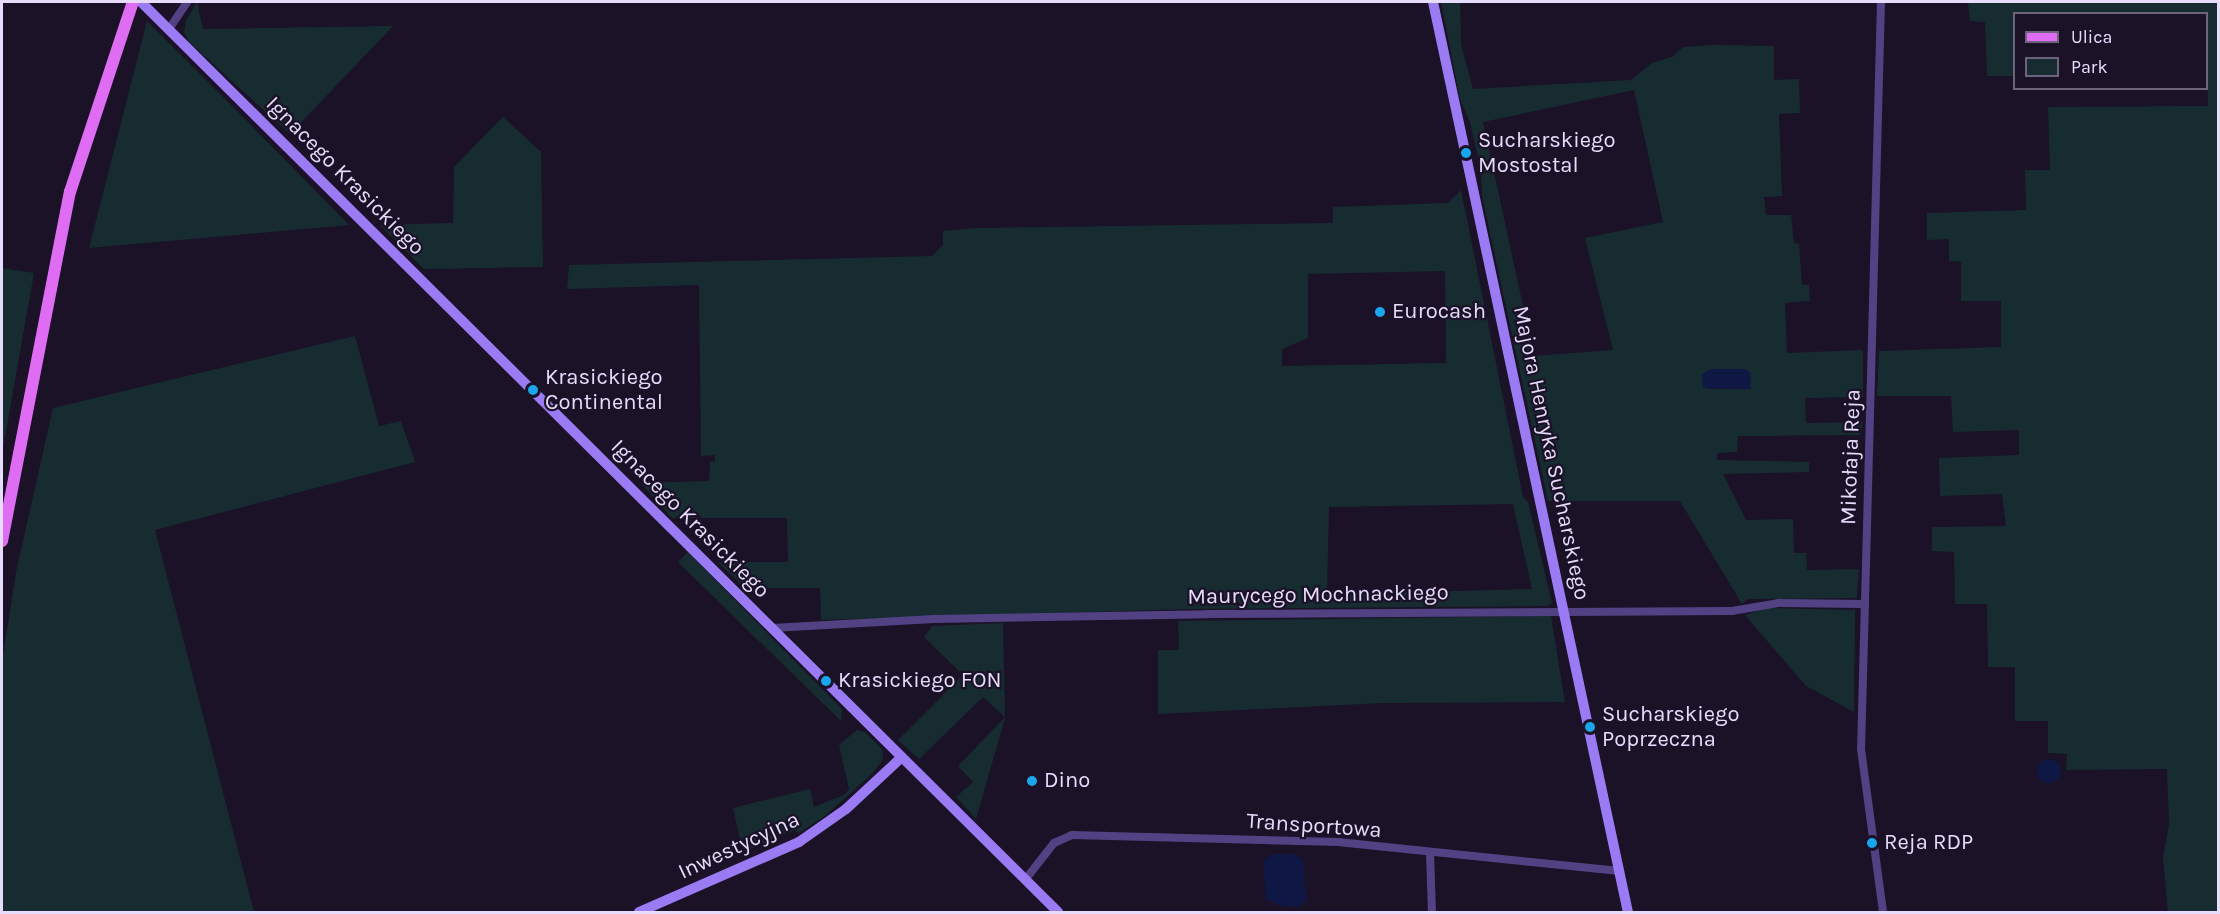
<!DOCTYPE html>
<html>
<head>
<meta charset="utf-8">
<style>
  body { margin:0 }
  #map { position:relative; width:2220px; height:914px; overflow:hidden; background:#1b1228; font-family:Karla,sans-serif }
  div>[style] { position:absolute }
  .green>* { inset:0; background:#162c31 }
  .water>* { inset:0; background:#0f1744 }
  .round { border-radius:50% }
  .street>* { height:8px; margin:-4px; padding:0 4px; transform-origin:4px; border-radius:4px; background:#534283 }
  .secondary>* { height:10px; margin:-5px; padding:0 5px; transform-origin:5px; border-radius:5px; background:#9a7bf4 }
  .primary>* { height:12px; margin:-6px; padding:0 6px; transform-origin:6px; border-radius:6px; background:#df6df3 }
  .dots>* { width:16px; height:16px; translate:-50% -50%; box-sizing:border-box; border:3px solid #1b1228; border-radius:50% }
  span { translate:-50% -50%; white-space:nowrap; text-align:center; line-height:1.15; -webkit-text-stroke:4.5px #1b1228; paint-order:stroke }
  .poi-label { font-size:22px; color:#e7dcfc }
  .left { translate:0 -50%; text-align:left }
  .street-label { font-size:22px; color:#e7dcfc }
  .frame { position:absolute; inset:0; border:3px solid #e7dcfc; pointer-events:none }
  .legend { position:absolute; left:2013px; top:12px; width:195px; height:78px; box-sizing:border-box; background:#1b1228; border:2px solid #6d637d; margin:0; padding:8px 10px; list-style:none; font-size:18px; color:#e7dcfc }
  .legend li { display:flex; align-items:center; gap:12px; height:30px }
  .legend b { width:30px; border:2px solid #6d637d }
</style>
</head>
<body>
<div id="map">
  <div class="green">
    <div style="clip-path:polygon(197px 2px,203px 29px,393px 26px,290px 134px,189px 42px,184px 32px,186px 21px)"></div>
    <div style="clip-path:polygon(evenodd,1441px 2px,1460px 2px,1461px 44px,1473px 89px,1631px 80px,1652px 63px,1672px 57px,1683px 47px,1714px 45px,1774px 46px,1774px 80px,1799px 79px,1800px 113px,1779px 114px,1782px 196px,1764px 197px,1766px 215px,1791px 215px,1794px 243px,1799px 244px,1802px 285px,1809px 285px,1810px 301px,1785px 303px,1787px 353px,1863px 350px,1863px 397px,1805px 398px,1806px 423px,1863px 422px,1860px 435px,1738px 436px,1737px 452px,1717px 453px,1717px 460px,1809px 462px,1809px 472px,1723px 474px,1746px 520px,1793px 519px,1794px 553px,1806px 553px,1807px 570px,1859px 569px,1857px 598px,1748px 599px,1742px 604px,1680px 501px,1548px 501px,1482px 196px,1481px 170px,1470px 122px,1460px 99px,1441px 2px,1634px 90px,1663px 222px,1585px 238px,1613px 350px,1534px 356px,1483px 122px,1634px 90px,1441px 2px,1702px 383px,1751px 389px,1709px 389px,1702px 383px)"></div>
    <div style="clip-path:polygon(1968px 2px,2218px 2px,2218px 912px,2168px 912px,2163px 858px,2169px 824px,2167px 769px,2066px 770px,2067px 754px,2048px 753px,2048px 721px,2015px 721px,2015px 667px,1988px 667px,1987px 604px,1955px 604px,1954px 552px,1932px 551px,1932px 527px,2006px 526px,2002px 494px,1940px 496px,1939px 458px,2019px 455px,2019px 430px,1953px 432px,1951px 396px,1877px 396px,1879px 351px,2001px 347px,2001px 301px,1961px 301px,1961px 262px,1949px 261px,1949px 239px,1927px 240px,1927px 213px,2026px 210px,2025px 170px,2050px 170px,2048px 107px,2208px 106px,2206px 14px,2014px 14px,2014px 76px,1987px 76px,1985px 22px,1970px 21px)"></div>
    <div style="clip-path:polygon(147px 21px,245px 119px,349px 225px,89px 248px)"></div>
    <div style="clip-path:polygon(503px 117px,541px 152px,543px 267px,424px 269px,380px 225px,453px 223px,454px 167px)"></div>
    <div style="clip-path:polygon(evenodd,1461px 190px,1523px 497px,1528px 502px,1552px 603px,1547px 606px,1192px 609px,821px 620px,820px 588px,745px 588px,718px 562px,788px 562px,787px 518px,672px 518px,641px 483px,709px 481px,710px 462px,715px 461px,715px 455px,701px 456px,699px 285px,567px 289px,569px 265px,932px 256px,943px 245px,943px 231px,976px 228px,1333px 223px,1333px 207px,1448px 203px,1461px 190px,1445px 271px,1446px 363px,1282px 366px,1282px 349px,1308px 338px,1308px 274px,1445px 271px,1461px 190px,1513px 504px,1532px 589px,1327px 594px,1329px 507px,1513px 504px)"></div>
    <div style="clip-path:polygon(2px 268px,34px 273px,2px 454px)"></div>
    <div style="clip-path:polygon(355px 336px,379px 426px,401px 421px,415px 462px,155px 530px,254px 912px,2px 912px,2px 662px,16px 572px,53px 408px)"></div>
    <div style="clip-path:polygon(688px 552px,842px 709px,841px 721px,678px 562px)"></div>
    <div style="clip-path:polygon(1768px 608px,1855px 610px,1854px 712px,1806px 686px,1745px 615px)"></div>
    <div style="clip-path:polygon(1551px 616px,1565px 702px,1383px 703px,1158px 714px,1158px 650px,1179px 650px,1178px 621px)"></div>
    <div style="clip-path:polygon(1003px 623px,1005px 718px,976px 819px,956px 797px,973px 782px,958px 766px,1005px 717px,983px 697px,919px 759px,898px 740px,963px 675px,924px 637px,932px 626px)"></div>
    <div style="clip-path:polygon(857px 730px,865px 732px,882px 749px,883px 759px,873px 773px,826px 815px,799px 833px,795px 830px,743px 852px,733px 808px,810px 789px,814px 807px,844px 795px,849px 789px,839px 745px)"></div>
  </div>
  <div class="water">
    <div style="clip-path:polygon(1711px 369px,1745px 369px,1750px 372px,1751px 389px,1703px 388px,1702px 375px)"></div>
    <div class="round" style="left:2037px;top:759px;width:24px;height:24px"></div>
    <div style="clip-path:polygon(1274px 854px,1294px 854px,1303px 860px,1306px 900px,1299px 907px,1282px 906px,1266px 899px,1263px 861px)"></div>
  </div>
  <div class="street">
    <div style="left:1881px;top:2px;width:747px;rotate:91.53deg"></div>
    <div style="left:1861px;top:749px;width:164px;rotate:82.3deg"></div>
    <div style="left:169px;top:29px;width:32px;rotate:-56deg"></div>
    <div style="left:772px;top:628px;width:162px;rotate:-3.2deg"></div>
    <div style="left:934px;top:619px;width:274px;rotate:-1deg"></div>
    <div style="left:1208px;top:614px;width:524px;rotate:-0.33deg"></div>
    <div style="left:1732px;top:611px;width:48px;rotate:-9.7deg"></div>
    <div style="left:1779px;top:603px;width:86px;rotate:0.7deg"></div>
    <div style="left:1430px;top:853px;width:59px;rotate:88.1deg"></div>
    <div style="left:1025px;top:880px;width:47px;rotate:-51.9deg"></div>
    <div style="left:1054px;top:843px;width:20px;rotate:-24deg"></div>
    <div style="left:1072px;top:835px;width:266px;rotate:1.5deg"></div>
    <div style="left:1338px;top:842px;width:283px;rotate:5.9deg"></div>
  </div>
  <div class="secondary">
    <div style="left:141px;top:2px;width:1292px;rotate:44.78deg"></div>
    <div style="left:1433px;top:2px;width:931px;rotate:77.91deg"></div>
    <div style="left:639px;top:912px;width:175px;rotate:-23.6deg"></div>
    <div style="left:799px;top:842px;width:57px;rotate:-35.1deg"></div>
    <div style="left:846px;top:809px;width:76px;rotate:-42.9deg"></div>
  </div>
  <div class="primary">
    <div style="left:2px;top:541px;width:356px;rotate:-79deg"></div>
    <div style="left:70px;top:192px;width:200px;rotate:-71.7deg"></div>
  </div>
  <div class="dots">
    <div style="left:1466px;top:153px;background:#19a6ec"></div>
    <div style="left:1380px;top:312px;background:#19a6ec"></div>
    <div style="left:533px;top:390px;background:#19a6ec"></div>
    <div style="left:826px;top:681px;background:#19a6ec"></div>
    <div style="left:1590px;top:727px;background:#19a6ec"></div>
    <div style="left:1032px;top:781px;background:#19a6ec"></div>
    <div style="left:1872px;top:843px;background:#19a6ec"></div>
  </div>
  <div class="poi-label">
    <span class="left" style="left:1478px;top:153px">Sucharskiego<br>Mostostal</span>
    <span class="left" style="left:1392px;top:312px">Eurocash</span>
    <span class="left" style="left:545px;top:390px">Krasickiego<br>Continental</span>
    <span class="left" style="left:838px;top:681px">Krasickiego FON</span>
    <span class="left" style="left:1602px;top:727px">Sucharskiego<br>Poprzeczna</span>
    <span class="left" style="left:1044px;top:781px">Dino</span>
    <span class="left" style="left:1884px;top:843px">Reja RDP</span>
  </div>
  <div class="street-label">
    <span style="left:345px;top:176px;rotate:45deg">Ignacego Krasickiego</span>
    <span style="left:1551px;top:453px;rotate:78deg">Majora Henryka Sucharskiego</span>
    <span style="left:1851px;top:457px;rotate:-88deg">Mikołaja Reja</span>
    <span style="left:690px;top:519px;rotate:45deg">Ignacego Krasickiego</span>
    <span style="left:1318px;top:595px;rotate:-1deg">Maurycego Mochnackiego</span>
    <span style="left:1314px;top:826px;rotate:4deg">Transportowa</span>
    <span style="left:739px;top:846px;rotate:-25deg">Inwestycyjna</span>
  </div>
  <div class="frame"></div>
  <ul class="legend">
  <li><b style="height:8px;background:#df6df3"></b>Ulica</li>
  <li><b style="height:16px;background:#162c31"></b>Park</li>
  </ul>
</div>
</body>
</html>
